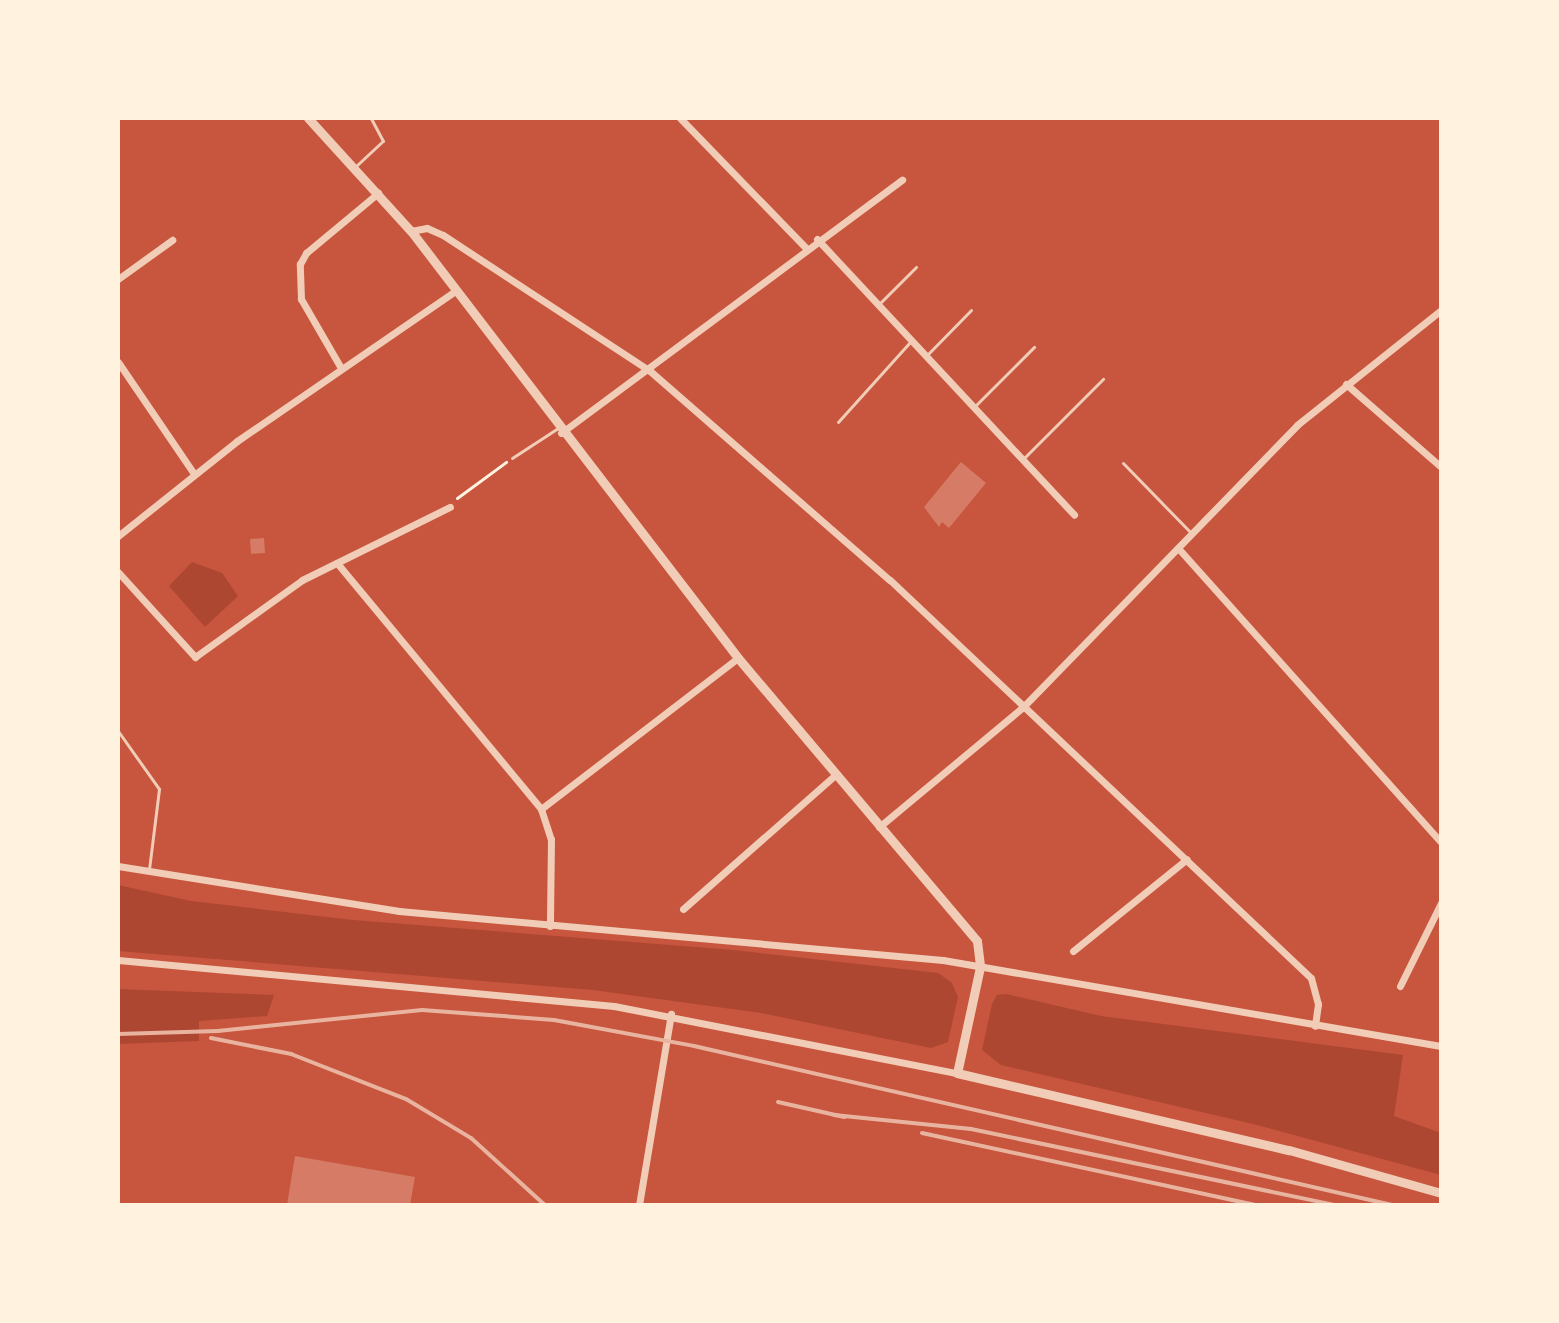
<!DOCTYPE html>
<html>
<head>
<meta charset="utf-8">
<style>
  body { margin:0 }
  #map { position:relative; width:1559px; height:1323px; overflow:hidden; background:#c8553d; font-family:Merriweather,serif }
  div>[style] { position:absolute }
  .green>* { inset:0; background:#ae4732 }
  .building>* { inset:0; background:#d67c66; transform-origin:0 0 }
  .path>* { height:3px; margin:-1.5px; padding:0 1.5px; transform-origin:1.5px; border-radius:1.5px; background:#fff3e0 }
  .service>* { height:3px; margin:-1.5px; padding:0 1.5px; transform-origin:1.5px; border-radius:1.5px; background:#f1ccb7 }
  .minor>* { height:7px; margin:-3.5px; padding:0 3.5px; transform-origin:3.5px; border-radius:3.5px; background:#f1ccb7 }
  .tertiary>* { height:9px; margin:-4.5px; padding:0 4.5px; transform-origin:4.5px; border-radius:4.5px; background:#f1ccb7 }
  .rail>* { height:4px; margin:-2px; padding:0 2px; transform-origin:2px; border-radius:2px; background:#e9b49f }
  span { translate:-50% -50%; white-space:nowrap; text-align:center; line-height:1.15; -webkit-text-stroke:7px #fff3e0; paint-order:stroke }
  .frame { position:absolute; inset:0; border:120px solid #fff3e0; pointer-events:none }
</style>
</head>
<body>
<div id="map">
  <div class="green">
    <div style="clip-path:polygon(192px 562px,222px 573px,238px 596px,205px 627px,169px 586px)"></div>
    <div style="clip-path:polygon(118px 885px,191px 901px,353px 920px,734px 950px,938px 973px,952px 983px,958px 997px,948px 1042px,931px 1048px,761px 1013px,593px 990px,118px 951px)"></div>
    <div style="clip-path:polygon(118px 989px,274px 995px,267px 1016px,199px 1021px,199px 1041px,118px 1044px)"></div>
    <div style="clip-path:polygon(1006px 994px,1101px 1016px,1403px 1055px,1394px 1116px,1441px 1133px,1441px 1175px,1257px 1125px,1001px 1065px,982px 1050px,992px 1004px,997px 995px)"></div>
  </div>
  <div class="building">
    <div style="clip-path:polygon(961px 462px,986px 483px,949px 528px,942px 522px,939px 527px,924px 507px)"></div>
    <div style="left:264px;top:538px;width:15px;height:14px;rotate:86deg"></div>
    <div style="clip-path:polygon(295px 1156px,415px 1177px,410px 1205px,287px 1205px)"></div>
  </div>
  <div class="path">
    <div style="left:457px;top:498px;width:61px;rotate:-36.3deg"></div>
  </div>
  <div class="service">
    <div style="left:356px;top:166px;width:37px;rotate:-43deg"></div>
    <div style="left:383px;top:141px;width:26px;rotate:-118deg"></div>
    <div style="left:880px;top:303px;width:51px;rotate:-45deg"></div>
    <div style="left:927px;top:355px;width:63px;rotate:-45.6deg"></div>
    <div style="left:974px;top:407px;width:85px;rotate:-45deg"></div>
    <div style="left:838px;top:422px;width:108px;rotate:-48deg"></div>
    <div style="left:512px;top:458px;width:55px;rotate:-33.1deg"></div>
    <div style="left:1024px;top:458px;width:112px;rotate:-45deg"></div>
    <div style="left:1123px;top:463px;width:96px;rotate:45.8deg"></div>
    <div style="left:118px;top:731px;width:71px;rotate:54.7deg"></div>
    <div style="left:159px;top:789px;width:81px;rotate:97.1deg"></div>
  </div>
  <div class="minor">
    <div style="left:680px;top:118px;width:181px;rotate:45.9deg"></div>
    <div style="left:411px;top:231px;width:16px;rotate:-11deg"></div>
    <div style="left:427px;top:228px;width:17px;rotate:24deg"></div>
    <div style="left:443px;top:235px;width:248px;rotate:33.3deg"></div>
    <div style="left:650px;top:371px;width:318px;rotate:41.1deg"></div>
    <div style="left:890px;top:580px;width:579px;rotate:43.39deg"></div>
    <div style="left:1311px;top:978px;width:27px;rotate:75deg"></div>
    <div style="left:1318px;top:1004px;width:22px;rotate:98deg"></div>
    <div style="left:817px;top:239px;width:377px;rotate:47deg"></div>
    <div style="left:118px;top:279px;width:67px;rotate:-35.8deg"></div>
    <div style="left:118px;top:362px;width:135px;rotate:55.8deg"></div>
    <div style="left:341px;top:368px;width:80px;rotate:-120.1deg"></div>
    <div style="left:301px;top:299px;width:35px;rotate:-92deg"></div>
    <div style="left:300px;top:264px;width:13px;rotate:-61deg"></div>
    <div style="left:306px;top:253px;width:94px;rotate:-39.8deg"></div>
    <div style="left:1346px;top:384px;width:126px;rotate:41.1deg"></div>
    <div style="left:561px;top:433px;width:425px;rotate:-36.6deg"></div>
    <div style="left:118px;top:536px;width:152px;rotate:-38.6deg"></div>
    <div style="left:237px;top:441px;width:265px;rotate:-34.5deg"></div>
    <div style="left:1178px;top:548px;width:394px;rotate:48.2deg"></div>
    <div style="left:337px;top:563px;width:320px;rotate:50.3deg"></div>
    <div style="left:541px;top:809px;width:32px;rotate:72deg"></div>
    <div style="left:551px;top:839px;width:87px;rotate:90.7deg"></div>
    <div style="left:118px;top:572px;width:115px;rotate:47.8deg"></div>
    <div style="left:195px;top:657px;width:132px;rotate:-35.7deg"></div>
    <div style="left:302px;top:580px;width:165px;rotate:-26.3deg"></div>
    <div style="left:541px;top:809px;width:248px;rotate:-37.5deg"></div>
    <div style="left:879px;top:827px;width:189px;rotate:-39.8deg"></div>
    <div style="left:1024px;top:706px;width:392px;rotate:-45.8deg"></div>
    <div style="left:1297px;top:425px;width:184px;rotate:-38.6deg"></div>
    <div style="left:118px;top:866px;width:285px;rotate:9.1deg"></div>
    <div style="left:399px;top:911px;width:546px;rotate:5.15deg"></div>
    <div style="left:943px;top:960px;width:505px;rotate:9.8deg"></div>
    <div style="left:683px;top:909px;width:203px;rotate:-41.4deg"></div>
    <div style="left:1073px;top:951px;width:146px;rotate:-38.9deg"></div>
    <div style="left:118px;top:960px;width:498px;rotate:5.3deg"></div>
    <div style="left:614px;top:1006px;width:349px;rotate:11.1deg"></div>
    <div style="left:1400px;top:986px;width:93px;rotate:-63.7deg"></div>
    <div style="left:639px;top:1205px;width:194px;rotate:-80.5deg"></div>
  </div>
  <div class="tertiary">
    <div style="left:308px;top:118px;width:153px;rotate:47.7deg"></div>
    <div style="left:411px;top:231px;width:538px;rotate:52.55deg"></div>
    <div style="left:738px;top:658px;width:370px;rotate:49.8deg"></div>
    <div style="left:977px;top:941px;width:26px;rotate:83deg"></div>
    <div style="left:980px;top:967px;width:108px;rotate:102.2deg"></div>
    <div style="left:957px;top:1073px;width:341px;rotate:13.1deg"></div>
    <div style="left:1289px;top:1150px;width:158px;rotate:15.8deg"></div>
  </div>
  <div class="rail">
    <div style="left:118px;top:1034px;width:100px;rotate:-1.7deg"></div>
    <div style="left:218px;top:1031px;width:205px;rotate:-5.9deg"></div>
    <div style="left:422px;top:1010px;width:132px;rotate:4.3deg"></div>
    <div style="left:554px;top:1020px;width:142px;rotate:10.5deg"></div>
    <div style="left:694px;top:1046px;width:716px;rotate:12.83deg"></div>
    <div style="left:211px;top:1038px;width:82px;rotate:11.3deg"></div>
    <div style="left:291px;top:1054px;width:123px;rotate:21.4deg"></div>
    <div style="left:406px;top:1099px;width:76px;rotate:31deg"></div>
    <div style="left:471px;top:1138px;width:100px;rotate:42.2deg"></div>
    <div style="left:778px;top:1102px;width:68px;rotate:12.8deg"></div>
    <div style="left:834px;top:1115px;width:138px;rotate:5.8deg"></div>
    <div style="left:971px;top:1129px;width:371px;rotate:11.8deg"></div>
    <div style="left:922px;top:1133px;width:341px;rotate:12.2deg"></div>
  </div>
  <div class="frame"></div>
</div>
</body>
</html>
